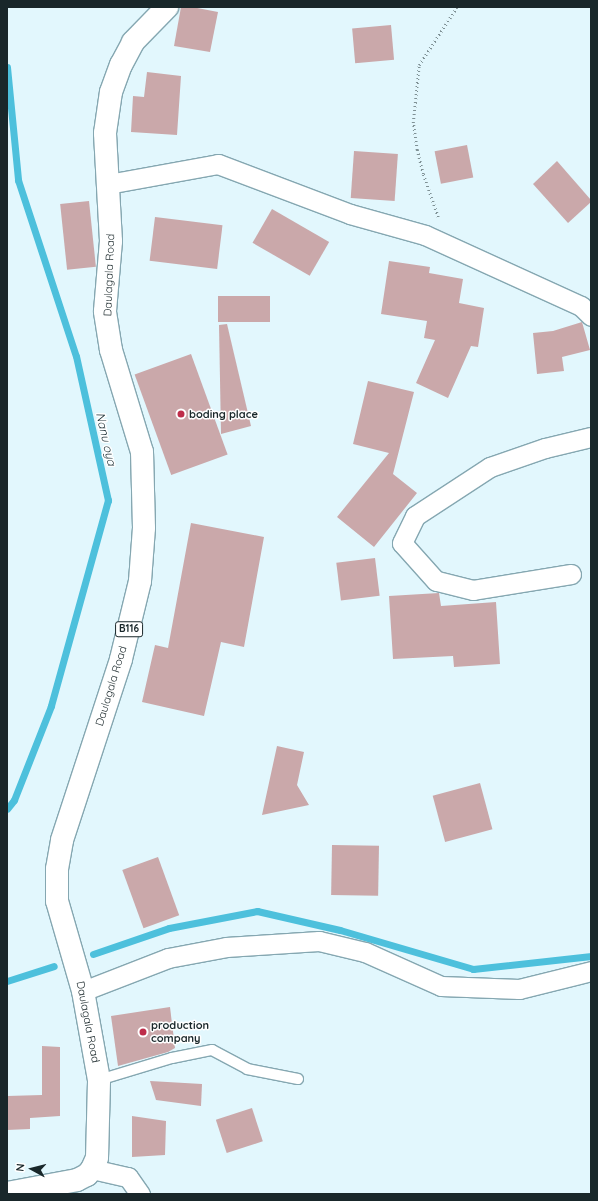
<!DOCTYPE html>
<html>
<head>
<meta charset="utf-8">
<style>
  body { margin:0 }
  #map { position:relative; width:598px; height:1201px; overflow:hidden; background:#e2f7fd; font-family:Quicksand,sans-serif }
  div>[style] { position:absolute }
  .stream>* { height:7px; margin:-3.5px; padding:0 3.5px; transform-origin:3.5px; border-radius:3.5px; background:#4dc0dc }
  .building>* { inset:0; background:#caa8aa; transform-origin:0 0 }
  .path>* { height:2.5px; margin-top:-1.25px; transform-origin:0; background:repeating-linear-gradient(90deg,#7f9195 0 1px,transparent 0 4px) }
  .roads { filter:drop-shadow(1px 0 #85a7b1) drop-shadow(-1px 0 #85a7b1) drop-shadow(0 1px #85a7b1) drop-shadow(0 -1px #85a7b1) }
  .lane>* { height:10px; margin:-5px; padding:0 5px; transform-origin:5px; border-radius:5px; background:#fff }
  .street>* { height:19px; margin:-9.5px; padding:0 9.5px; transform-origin:9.5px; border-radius:9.5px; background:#fff }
  .primary>* { height:22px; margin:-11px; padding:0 11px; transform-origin:11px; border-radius:11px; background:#fff }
  .dots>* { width:11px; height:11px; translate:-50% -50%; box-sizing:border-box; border:2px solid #fff; border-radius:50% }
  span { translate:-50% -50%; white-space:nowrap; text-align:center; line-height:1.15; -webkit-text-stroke:3px #fff; paint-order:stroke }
  .shield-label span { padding:1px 3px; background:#fff; border:1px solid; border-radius:3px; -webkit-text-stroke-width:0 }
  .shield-label { font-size:10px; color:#19272a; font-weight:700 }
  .street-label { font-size:11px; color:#19272a }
  .poi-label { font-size:11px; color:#19272a; font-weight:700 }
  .left { translate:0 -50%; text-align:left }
  .water-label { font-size:12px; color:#1a2e34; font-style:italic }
  .frame { position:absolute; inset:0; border:8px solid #19272a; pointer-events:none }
  .north { position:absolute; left:12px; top:1149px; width:40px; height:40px; -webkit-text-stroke:3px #fff; paint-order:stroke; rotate:277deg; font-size:11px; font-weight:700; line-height:16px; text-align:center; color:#19272a }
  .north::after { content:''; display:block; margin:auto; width:14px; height:18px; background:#19272a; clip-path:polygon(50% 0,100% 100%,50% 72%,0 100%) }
</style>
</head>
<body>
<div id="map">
  <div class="stream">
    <div style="left:7px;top:67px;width:114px;rotate:84.4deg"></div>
    <div style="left:18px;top:180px;width:185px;rotate:71.8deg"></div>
    <div style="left:76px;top:356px;width:148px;rotate:77.5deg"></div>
    <div style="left:108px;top:500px;width:214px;rotate:105.5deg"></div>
    <div style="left:51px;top:706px;width:101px;rotate:111.5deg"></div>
    <div style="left:14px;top:800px;width:11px;rotate:128deg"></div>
    <div style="left:93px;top:954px;width:80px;rotate:-18.9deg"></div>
    <div style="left:169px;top:928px;width:90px;rotate:-10.9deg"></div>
    <div style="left:257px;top:911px;width:85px;rotate:12.9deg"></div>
    <div style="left:340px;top:930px;width:139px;rotate:16.3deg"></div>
    <div style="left:473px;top:969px;width:119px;rotate:-6.3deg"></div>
    <div style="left:7px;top:981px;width:49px;rotate:-17.7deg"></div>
  </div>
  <div class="building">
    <div style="clip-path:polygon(181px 7px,192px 7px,218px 12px,210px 52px,174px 46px)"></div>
    <div style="left:391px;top:25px;width:35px;height:39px;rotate:85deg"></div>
    <div style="clip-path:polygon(147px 72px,181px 76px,177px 135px,131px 132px,133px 96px,144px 97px)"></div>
    <div style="left:467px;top:145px;width:33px;height:33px;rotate:79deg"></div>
    <div style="left:354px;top:151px;width:44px;height:47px;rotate:4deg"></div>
    <div style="clip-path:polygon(557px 161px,591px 200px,591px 202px,568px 223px,533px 184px)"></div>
    <div style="left:89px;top:201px;width:66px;height:29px;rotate:84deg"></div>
    <div style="left:272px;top:209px;width:66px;height:39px;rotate:30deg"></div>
    <div style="left:155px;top:217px;width:68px;height:44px;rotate:7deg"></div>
    <div style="clip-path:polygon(389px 261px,430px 267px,429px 273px,463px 279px,459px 303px,484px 308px,478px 347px,471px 346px,448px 398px,416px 383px,435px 340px,424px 338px,427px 321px,381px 314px)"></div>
    <div style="left:270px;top:296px;width:26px;height:52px;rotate:90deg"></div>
    <div style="clip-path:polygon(582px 322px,590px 350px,562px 357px,564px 371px,537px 374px,533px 333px,553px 331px)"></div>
    <div style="clip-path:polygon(227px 324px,251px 426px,221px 434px,219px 325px)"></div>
    <div style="left:191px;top:354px;width:107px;height:60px;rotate:70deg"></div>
    <div style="clip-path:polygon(368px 381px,414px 392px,393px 474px,417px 493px,374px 547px,337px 517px,389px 453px,353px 444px)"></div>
    <div style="clip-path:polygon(191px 523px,264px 537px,244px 647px,221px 642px,204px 716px,142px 702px,155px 645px,168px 648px)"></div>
    <div style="left:375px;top:558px;width:38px;height:39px;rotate:83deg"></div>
    <div style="clip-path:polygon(439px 593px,441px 606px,496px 602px,500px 664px,454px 667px,453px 656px,393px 659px,389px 596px)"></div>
    <div style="clip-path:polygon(277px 746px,304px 752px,297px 785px,309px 805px,262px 815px)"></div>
    <div style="left:480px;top:783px;width:48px;height:49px;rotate:75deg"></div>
    <div style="left:332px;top:845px;width:47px;height:50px;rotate:1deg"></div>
    <div style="left:158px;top:857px;width:62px;height:38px;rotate:70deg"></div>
    <div style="clip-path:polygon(170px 1007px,175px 1048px,168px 1052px,118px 1066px,111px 1016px)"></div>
    <div style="clip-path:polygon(42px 1046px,60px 1047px,60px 1116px,30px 1118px,30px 1129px,7px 1130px,7px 1096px,42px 1095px)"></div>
    <div style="clip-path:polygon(150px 1081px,202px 1084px,201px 1106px,156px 1100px)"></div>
    <div style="left:252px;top:1108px;width:35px;height:38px;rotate:72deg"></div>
    <div style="clip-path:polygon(132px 1116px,166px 1121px,165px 1155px,132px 1157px)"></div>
  </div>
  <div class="path">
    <div style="left:438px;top:217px;width:46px;rotate:-109.2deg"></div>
    <div style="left:423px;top:174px;width:25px;rotate:-104deg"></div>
    <div style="left:417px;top:150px;width:27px;rotate:-98deg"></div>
    <div style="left:413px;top:123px;width:58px;rotate:-84.1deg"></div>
    <div style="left:419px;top:65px;width:69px;rotate:-56.8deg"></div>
  </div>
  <div class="roads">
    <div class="lane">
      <div style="left:99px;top:1080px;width:76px;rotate:-16.8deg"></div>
      <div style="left:172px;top:1058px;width:41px;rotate:-11.3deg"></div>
      <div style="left:212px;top:1050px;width:40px;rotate:28deg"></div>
      <div style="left:247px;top:1069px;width:52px;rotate:11.1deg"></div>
    </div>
    <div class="street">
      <div style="left:108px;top:184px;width:112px;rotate:-10.3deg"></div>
      <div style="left:218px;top:164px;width:141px;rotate:20.7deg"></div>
      <div style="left:350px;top:214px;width:78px;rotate:15.6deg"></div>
      <div style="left:425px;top:235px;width:171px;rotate:24.5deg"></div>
      <div style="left:581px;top:306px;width:14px;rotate:45deg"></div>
      <div style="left:571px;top:574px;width:99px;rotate:170.7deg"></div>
      <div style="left:473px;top:590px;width:38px;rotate:-166deg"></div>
      <div style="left:436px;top:581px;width:51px;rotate:-131.8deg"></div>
      <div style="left:402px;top:543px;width:30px;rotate:-64deg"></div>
      <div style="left:415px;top:516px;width:90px;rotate:-33.2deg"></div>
      <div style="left:490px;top:467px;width:58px;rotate:-19.1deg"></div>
      <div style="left:545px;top:448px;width:47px;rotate:-13.4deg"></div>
      <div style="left:83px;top:991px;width:91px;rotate:-21.2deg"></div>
      <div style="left:168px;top:958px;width:59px;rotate:-10.7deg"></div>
      <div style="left:226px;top:947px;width:93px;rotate:-3.7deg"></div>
      <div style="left:319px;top:941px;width:47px;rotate:13.4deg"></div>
      <div style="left:365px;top:952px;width:83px;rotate:24.1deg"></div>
      <div style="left:441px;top:986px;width:78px;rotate:2.2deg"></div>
      <div style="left:519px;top:989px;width:74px;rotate:-14deg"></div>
      <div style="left:92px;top:1169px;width:37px;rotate:13deg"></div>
      <div style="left:128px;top:1177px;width:21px;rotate:55deg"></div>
    </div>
    <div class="primary">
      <div style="left:7px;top:1193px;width:71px;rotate:-10.5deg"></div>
      <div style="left:77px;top:1180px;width:11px;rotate:-27deg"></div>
      <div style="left:87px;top:1175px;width:8px;rotate:-50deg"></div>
      <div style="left:92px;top:1169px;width:12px;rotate:-66deg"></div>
      <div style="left:97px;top:1158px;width:78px;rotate:-88.5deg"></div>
      <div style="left:99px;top:1080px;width:90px;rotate:-100.2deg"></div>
      <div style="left:83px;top:991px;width:94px;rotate:-106.1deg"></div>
      <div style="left:57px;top:901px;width:32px;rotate:-90deg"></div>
      <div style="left:57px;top:869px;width:29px;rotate:-80deg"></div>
      <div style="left:62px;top:840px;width:190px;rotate:-71.9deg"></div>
      <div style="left:121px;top:659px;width:80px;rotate:-76.3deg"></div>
      <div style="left:140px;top:581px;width:53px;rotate:-85.7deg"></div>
      <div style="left:144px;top:528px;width:76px;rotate:-91.5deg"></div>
      <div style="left:142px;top:452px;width:107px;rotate:-106.9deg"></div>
      <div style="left:111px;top:350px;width:39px;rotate:-99deg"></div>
      <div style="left:105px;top:311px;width:70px;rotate:-85.1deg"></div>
      <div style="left:111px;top:241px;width:108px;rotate:-93.2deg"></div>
      <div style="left:105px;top:133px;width:41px;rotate:-81.7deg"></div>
      <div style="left:111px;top:92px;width:29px;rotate:-70deg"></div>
      <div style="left:121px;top:65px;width:26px;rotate:-62deg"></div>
      <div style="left:133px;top:42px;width:49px;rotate:-45.8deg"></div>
    </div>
  </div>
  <div class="dots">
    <div style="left:181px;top:414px;background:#be2d4a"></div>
    <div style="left:143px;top:1032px;background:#be2d4a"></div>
  </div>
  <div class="shield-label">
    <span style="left:129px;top:629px">B116</span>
  </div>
  <div class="street-label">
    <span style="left:109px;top:275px;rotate:-88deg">Daulagala Road</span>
    <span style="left:111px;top:686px;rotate:-73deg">Daulagala Road</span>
    <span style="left:88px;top:1022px;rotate:79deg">Daulagala Road</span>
  </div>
  <div class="poi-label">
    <span class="left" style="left:189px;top:414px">boding place</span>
    <span class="left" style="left:151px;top:1032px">production<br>company</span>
  </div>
  <div class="water-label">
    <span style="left:106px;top:439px;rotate:77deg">Nanu oya</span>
  </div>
  <div class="frame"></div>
  <div class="north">N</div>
</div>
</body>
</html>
